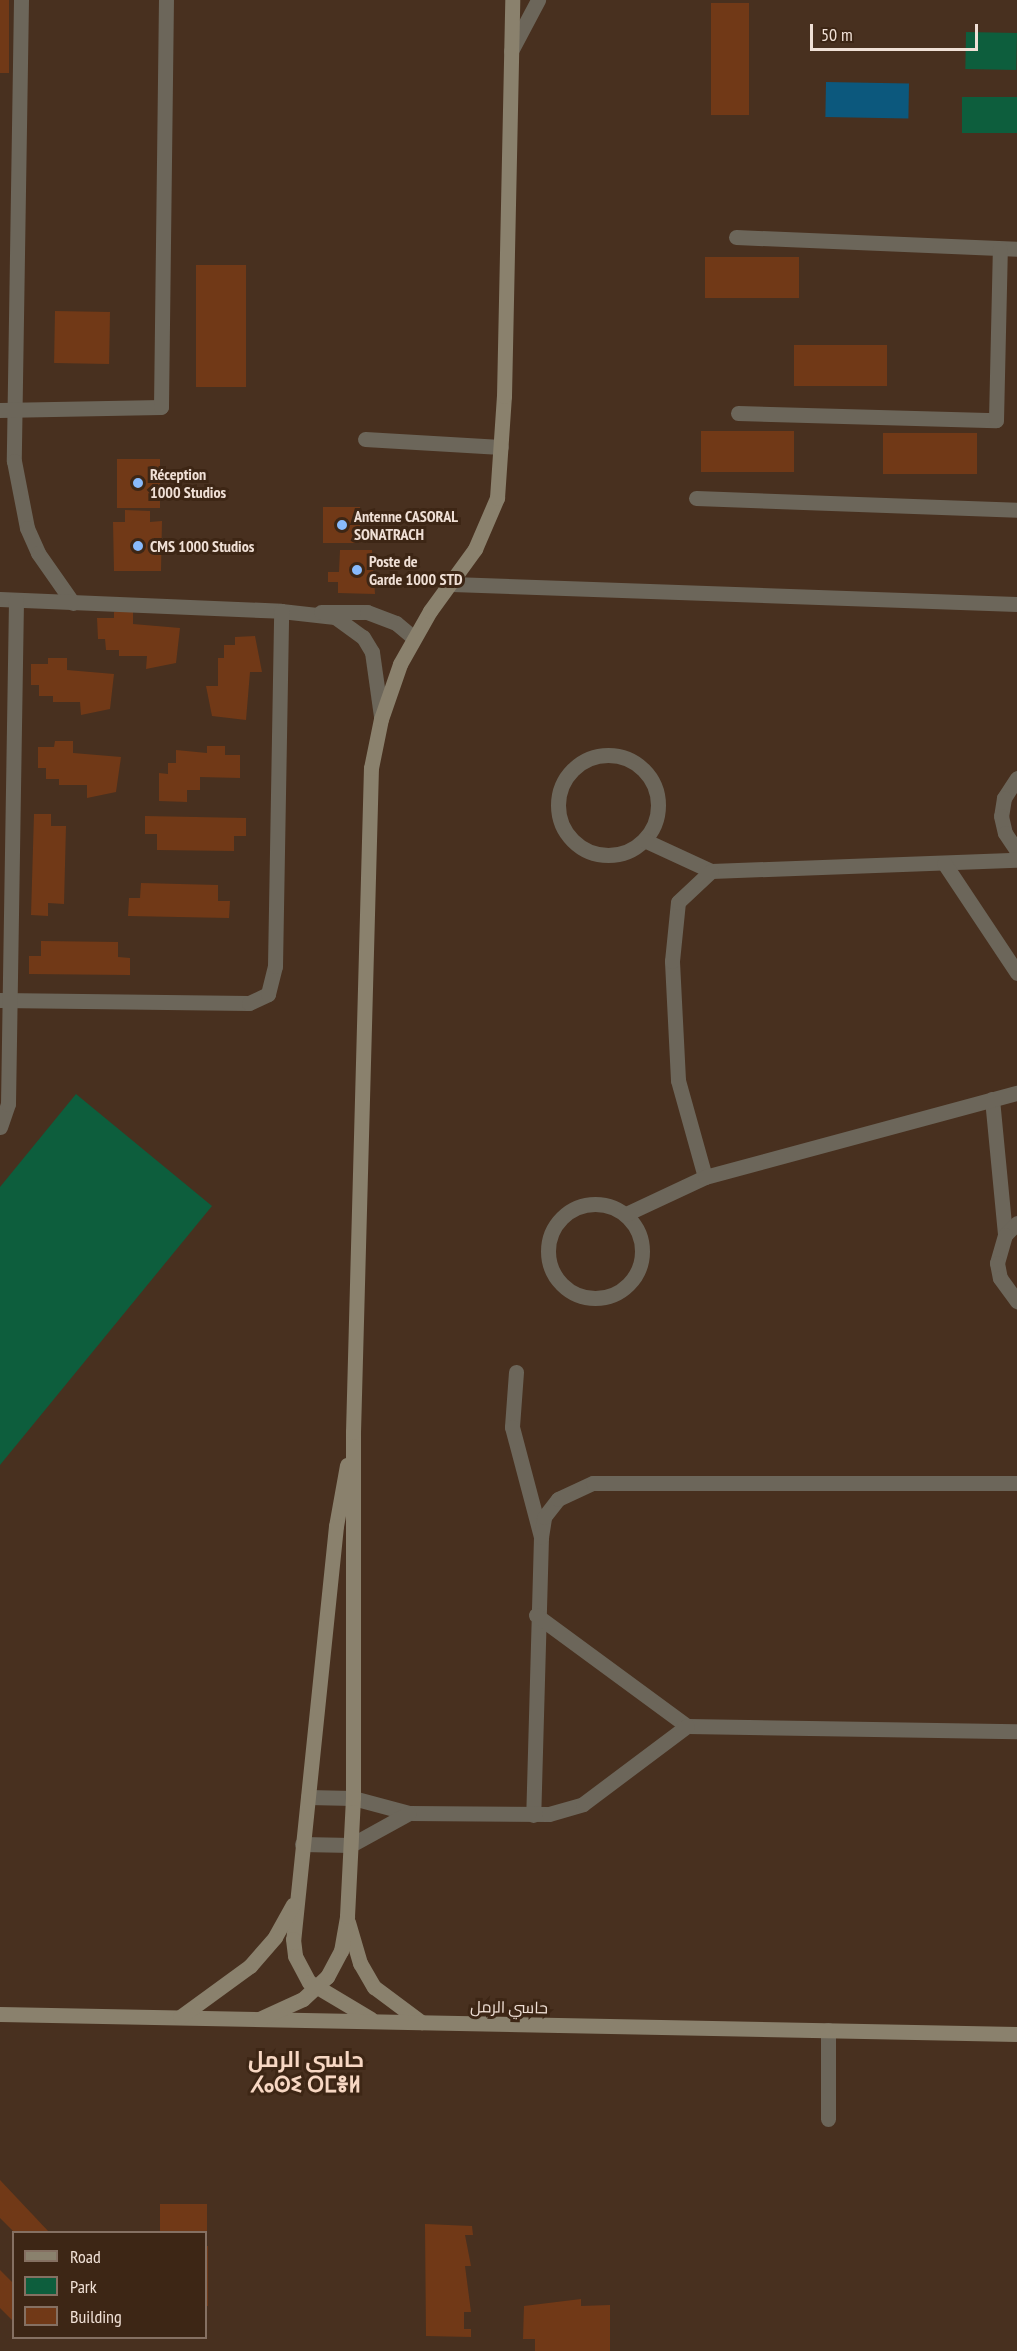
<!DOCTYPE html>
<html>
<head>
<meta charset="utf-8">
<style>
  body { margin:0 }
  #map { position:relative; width:1017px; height:2351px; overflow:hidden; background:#48301f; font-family:"PT Sans Narrow",Cairo,"Noto Sans Tifinagh",sans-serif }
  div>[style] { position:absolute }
  .green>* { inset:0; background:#0d5e3d; transform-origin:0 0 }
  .water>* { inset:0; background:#0c587d; transform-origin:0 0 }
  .building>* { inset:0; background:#713917; transform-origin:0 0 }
  .street>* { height:15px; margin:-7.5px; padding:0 7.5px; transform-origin:7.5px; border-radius:7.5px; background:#6c665a }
  .street>.ring { margin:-7.5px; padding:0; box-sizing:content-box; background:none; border:15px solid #6c665a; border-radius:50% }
  .secondary>* { height:15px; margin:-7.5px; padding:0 7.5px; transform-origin:7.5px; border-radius:7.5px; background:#8a816d }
  .dots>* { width:16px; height:16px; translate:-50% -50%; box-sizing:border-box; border:3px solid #3d2615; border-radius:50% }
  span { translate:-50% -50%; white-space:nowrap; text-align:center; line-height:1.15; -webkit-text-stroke:6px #3d2615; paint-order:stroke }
  .poi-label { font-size:16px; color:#f0e0d6; font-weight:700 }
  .left { translate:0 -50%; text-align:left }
  .street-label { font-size:16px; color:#f0e0d6 }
  .district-label { font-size:22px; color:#f7d7c3; font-weight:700 }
  .legend { position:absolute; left:12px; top:2231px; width:195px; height:108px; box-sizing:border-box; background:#3d2615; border:2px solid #857062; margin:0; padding:8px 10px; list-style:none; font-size:18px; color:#f0e0d6 }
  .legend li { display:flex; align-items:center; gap:12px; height:30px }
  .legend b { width:30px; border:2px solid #857062 }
  .scale { position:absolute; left:810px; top:24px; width:168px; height:27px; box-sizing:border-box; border:3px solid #f0e0d6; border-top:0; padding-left:8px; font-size:18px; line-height:21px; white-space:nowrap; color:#f0e0d6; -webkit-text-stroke:4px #3d2615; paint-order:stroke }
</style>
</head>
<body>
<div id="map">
  <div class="green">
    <div style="left:966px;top:32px;width:51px;height:37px;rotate:1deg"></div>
    <div style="left:962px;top:97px;width:55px;height:36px"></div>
    <div style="clip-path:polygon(76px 1094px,212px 1206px,0 1465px,0 1187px)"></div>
  </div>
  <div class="water">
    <div style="left:826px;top:82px;width:83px;height:35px;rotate:1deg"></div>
  </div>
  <div class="building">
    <div style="left:0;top:0;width:9px;height:73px"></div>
    <div style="left:749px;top:3px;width:112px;height:38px;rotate:90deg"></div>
    <div style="left:705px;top:257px;width:94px;height:41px"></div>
    <div style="left:196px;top:265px;width:50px;height:122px"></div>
    <div style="left:55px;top:311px;width:55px;height:52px;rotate:1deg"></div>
    <div style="left:794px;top:345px;width:93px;height:41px"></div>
    <div style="left:701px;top:431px;width:93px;height:41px"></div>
    <div style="left:883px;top:433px;width:94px;height:41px"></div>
    <div style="left:117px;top:459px;width:43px;height:49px"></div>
    <div style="left:323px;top:507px;width:37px;height:36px"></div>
    <div style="clip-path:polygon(125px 510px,150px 511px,150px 522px,162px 521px,161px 571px,114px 571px,113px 522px,125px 522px)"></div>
    <div style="clip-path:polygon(340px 550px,372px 550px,375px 594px,338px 593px,338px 582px,328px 582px,328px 572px,339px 572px)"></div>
    <div style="clip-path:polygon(114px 612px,133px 612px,133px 624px,180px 628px,176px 663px,146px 669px,147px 656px,119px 656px,119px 650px,106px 650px,105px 639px,98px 639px,97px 618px,114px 618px)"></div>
    <div style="clip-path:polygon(255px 636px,262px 672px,250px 672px,246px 720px,212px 716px,206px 686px,218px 686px,218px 658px,224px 658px,224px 645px,235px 645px,235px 637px)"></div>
    <div style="clip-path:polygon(48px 658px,67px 658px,67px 670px,114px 674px,110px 709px,81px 715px,80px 702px,53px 702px,53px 696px,39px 696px,39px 685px,31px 685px,31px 664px,48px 664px)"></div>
    <div style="clip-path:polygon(55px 741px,73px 741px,73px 753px,121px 757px,116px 792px,87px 798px,87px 785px,59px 785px,59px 779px,46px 779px,46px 768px,38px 768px,38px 747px,54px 747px)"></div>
    <div style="clip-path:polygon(207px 746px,225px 746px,225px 755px,240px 755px,240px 778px,200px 777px,200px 790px,187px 790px,187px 802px,159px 801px,159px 773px,168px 774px,168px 763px,176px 763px,176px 750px,207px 753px)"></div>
    <div style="clip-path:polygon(34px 814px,51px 814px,51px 826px,66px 826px,64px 904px,48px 903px,48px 916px,31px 915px)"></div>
    <div style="clip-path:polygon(145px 816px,246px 818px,246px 836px,234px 836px,234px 851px,157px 850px,157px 834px,145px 834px)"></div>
    <div style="clip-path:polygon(141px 883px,218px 885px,218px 901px,230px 901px,229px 918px,128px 916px,129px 898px,140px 898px)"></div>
    <div style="clip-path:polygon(41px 941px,118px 942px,118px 957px,130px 958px,130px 975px,29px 974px,29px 956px,41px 956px)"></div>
    <div style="clip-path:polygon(0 2180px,49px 2232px,14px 2232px,0 2218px)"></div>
    <div style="left:207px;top:2204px;width:28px;height:47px;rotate:90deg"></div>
    <div style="clip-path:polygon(425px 2224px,472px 2226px,473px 2235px,465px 2235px,471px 2266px,465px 2266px,471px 2312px,464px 2312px,464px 2329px,471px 2329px,471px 2337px,426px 2336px)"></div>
    <div style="left:206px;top:2246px;width:2px;height:60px"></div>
    <div style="clip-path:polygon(0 2270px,14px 2284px,14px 2322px,0 2308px)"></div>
    <div style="clip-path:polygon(581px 2299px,581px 2306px,610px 2305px,610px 2351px,535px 2351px,535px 2339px,523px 2339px,524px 2306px)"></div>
  </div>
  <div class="street">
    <div style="left:21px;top:0;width:461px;rotate:90.9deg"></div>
    <div style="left:14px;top:461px;width:68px;rotate:79deg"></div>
    <div style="left:27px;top:528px;width:27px;rotate:66deg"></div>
    <div style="left:38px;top:553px;width:61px;rotate:55deg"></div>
    <div style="left:511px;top:51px;width:58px;rotate:-62.1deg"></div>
    <div style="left:736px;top:237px;width:281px;rotate:2.4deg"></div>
    <div style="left:0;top:410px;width:161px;rotate:-1.1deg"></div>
    <div style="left:161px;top:407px;width:407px;rotate:-89.3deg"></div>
    <div style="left:738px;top:413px;width:258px;rotate:1.6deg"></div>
    <div style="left:996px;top:420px;width:171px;rotate:-88.7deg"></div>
    <div style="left:365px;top:439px;width:136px;rotate:3.4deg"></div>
    <div style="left:696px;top:498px;width:321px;rotate:2.1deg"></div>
    <div style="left:452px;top:584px;width:565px;rotate:2.03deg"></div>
    <div style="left:0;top:599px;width:281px;rotate:2.4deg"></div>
    <div style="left:281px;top:611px;width:54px;rotate:6.3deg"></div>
    <div style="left:335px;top:617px;width:34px;rotate:36deg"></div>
    <div style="left:363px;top:637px;width:17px;rotate:59deg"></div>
    <div style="left:372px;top:652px;width:65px;rotate:82deg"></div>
    <div style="left:321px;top:612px;width:46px"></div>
    <div style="left:367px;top:612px;width:31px;rotate:21deg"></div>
    <div style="left:396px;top:623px;width:23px;rotate:40deg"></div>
    <div class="ring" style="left:558px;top:755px;width:85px;height:85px"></div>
    <div style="left:1017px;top:778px;width:24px;rotate:123deg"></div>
    <div style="left:1004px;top:798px;width:18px;rotate:99deg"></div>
    <div style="left:1001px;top:816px;width:17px;rotate:77deg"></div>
    <div style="left:1005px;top:833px;width:22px;rotate:56deg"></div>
    <div style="left:644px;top:840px;width:74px;rotate:24.8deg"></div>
    <div style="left:711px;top:871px;width:306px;rotate:-2.1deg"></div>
    <div style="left:944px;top:863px;width:132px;rotate:56.4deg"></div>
    <div style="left:0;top:1000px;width:249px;rotate:0.7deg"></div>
    <div style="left:249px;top:1003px;width:21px;rotate:-25deg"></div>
    <div style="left:268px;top:994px;width:29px;rotate:-76deg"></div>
    <div style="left:275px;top:966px;width:355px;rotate:-89deg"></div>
    <div style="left:992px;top:1099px;width:137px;rotate:84.5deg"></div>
    <div style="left:0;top:1127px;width:24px;rotate:-71deg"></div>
    <div style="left:8px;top:1104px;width:504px;rotate:-89.09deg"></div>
    <div style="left:705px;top:1177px;width:101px;rotate:-105.6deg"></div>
    <div style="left:678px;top:1080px;width:119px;rotate:-92.9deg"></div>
    <div style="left:672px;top:961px;width:59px;rotate:-84.2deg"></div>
    <div style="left:678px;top:902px;width:45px;rotate:-43.2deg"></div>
    <div class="ring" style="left:548px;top:1204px;width:79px;height:79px"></div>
    <div style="left:626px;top:1214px;width:87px;rotate:-25.1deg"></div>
    <div style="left:705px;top:1177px;width:323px;rotate:-15.1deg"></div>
    <div style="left:1017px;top:1223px;width:17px;rotate:135deg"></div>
    <div style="left:1005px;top:1235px;width:29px;rotate:106deg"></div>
    <div style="left:997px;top:1263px;width:15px;rotate:79deg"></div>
    <div style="left:1000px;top:1278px;width:29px;rotate:54deg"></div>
    <div style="left:516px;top:1372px;width:55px;rotate:94.2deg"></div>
    <div style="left:512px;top:1427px;width:114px;rotate:75.2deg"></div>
    <div style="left:541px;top:1537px;width:278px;rotate:91.6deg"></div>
    <div style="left:541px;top:1537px;width:20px;rotate:-81deg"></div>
    <div style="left:544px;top:1517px;width:23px;rotate:-52deg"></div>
    <div style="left:558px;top:1499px;width:38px;rotate:-25deg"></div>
    <div style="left:593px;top:1483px;width:424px"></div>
    <div style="left:536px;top:1615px;width:187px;rotate:36.3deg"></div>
    <div style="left:687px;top:1726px;width:330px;rotate:0.9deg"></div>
    <div style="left:308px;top:1797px;width:45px;rotate:1.3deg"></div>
    <div style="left:353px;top:1798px;width:58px;rotate:15deg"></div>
    <div style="left:409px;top:1813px;width:140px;rotate:0.4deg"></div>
    <div style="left:549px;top:1814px;width:35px;rotate:-16deg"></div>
    <div style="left:583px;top:1804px;width:130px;rotate:-36.9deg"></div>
    <div style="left:302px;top:1844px;width:49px;rotate:1.2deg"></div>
    <div style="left:351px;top:1845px;width:66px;rotate:-28.9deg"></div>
    <div style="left:828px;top:2119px;width:89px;rotate:-90deg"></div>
  </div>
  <div class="secondary">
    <div style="left:347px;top:1465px;width:62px;rotate:100.2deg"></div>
    <div style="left:336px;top:1526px;width:415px;rotate:95.9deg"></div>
    <div style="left:293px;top:1939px;width:17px;rotate:83deg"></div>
    <div style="left:295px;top:1956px;width:30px;rotate:62deg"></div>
    <div style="left:309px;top:1982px;width:72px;rotate:30.8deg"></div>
    <div style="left:348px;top:1922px;width:43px;rotate:73.7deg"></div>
    <div style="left:360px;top:1963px;width:28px;rotate:60deg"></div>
    <div style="left:374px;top:1987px;width:59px;rotate:36.7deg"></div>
    <div style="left:0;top:2014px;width:1017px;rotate:1.13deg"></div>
    <div style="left:180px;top:2017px;width:87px;rotate:-36.1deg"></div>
    <div style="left:250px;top:1966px;width:38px;rotate:-49deg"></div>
    <div style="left:275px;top:1937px;width:37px;rotate:-61deg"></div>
    <div style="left:259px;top:2019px;width:48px;rotate:-24.4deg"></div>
    <div style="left:303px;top:1999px;width:33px;rotate:-43deg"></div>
    <div style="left:327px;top:1977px;width:30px;rotate:-62deg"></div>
    <div style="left:341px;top:1951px;width:36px;rotate:-80deg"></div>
    <div style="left:347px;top:1916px;width:118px;rotate:-87.1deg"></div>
    <div style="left:353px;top:1798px;width:366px;rotate:-90deg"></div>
    <div style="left:353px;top:1432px;width:664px;rotate:-88.45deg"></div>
    <div style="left:371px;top:768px;width:50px;rotate:-78.5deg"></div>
    <div style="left:381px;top:719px;width:58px;rotate:-70.9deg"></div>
    <div style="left:400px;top:664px;width:61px;rotate:-60.5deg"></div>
    <div style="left:430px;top:611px;width:77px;rotate:-54deg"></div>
    <div style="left:475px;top:549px;width:56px;rotate:-66.7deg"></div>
    <div style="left:497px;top:498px;width:102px;rotate:-86.1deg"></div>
    <div style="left:504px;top:396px;width:396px;rotate:-88.8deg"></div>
  </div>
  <div class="dots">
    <div style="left:138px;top:483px;background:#88bafc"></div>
    <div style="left:342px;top:525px;background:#88bafc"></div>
    <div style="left:138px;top:546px;background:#88bafc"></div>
    <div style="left:357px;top:570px;background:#88bafc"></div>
  </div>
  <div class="poi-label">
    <span class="left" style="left:150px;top:483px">Réception<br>1000 Studios</span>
    <span class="left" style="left:354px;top:525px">Antenne CASORAL<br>SONATRACH</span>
    <span class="left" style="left:150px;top:546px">CMS 1000 Studios</span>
    <span class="left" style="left:369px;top:570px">Poste de<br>Garde 1000 STD</span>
  </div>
  <div class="street-label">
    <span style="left:509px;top:2007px;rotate:1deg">حاسي الرمل</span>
  </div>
  <div class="district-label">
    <span style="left:306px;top:2072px">حاسي الرمل<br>ⵃⴰⵙⵉ ⵔⵎⴻⵍ</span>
  </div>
  <ul class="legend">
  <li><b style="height:8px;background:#8a816d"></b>Road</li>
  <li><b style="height:16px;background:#0d5e3d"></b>Park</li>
  <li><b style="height:16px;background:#713917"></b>Building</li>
  </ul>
  <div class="scale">50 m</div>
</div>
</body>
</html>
